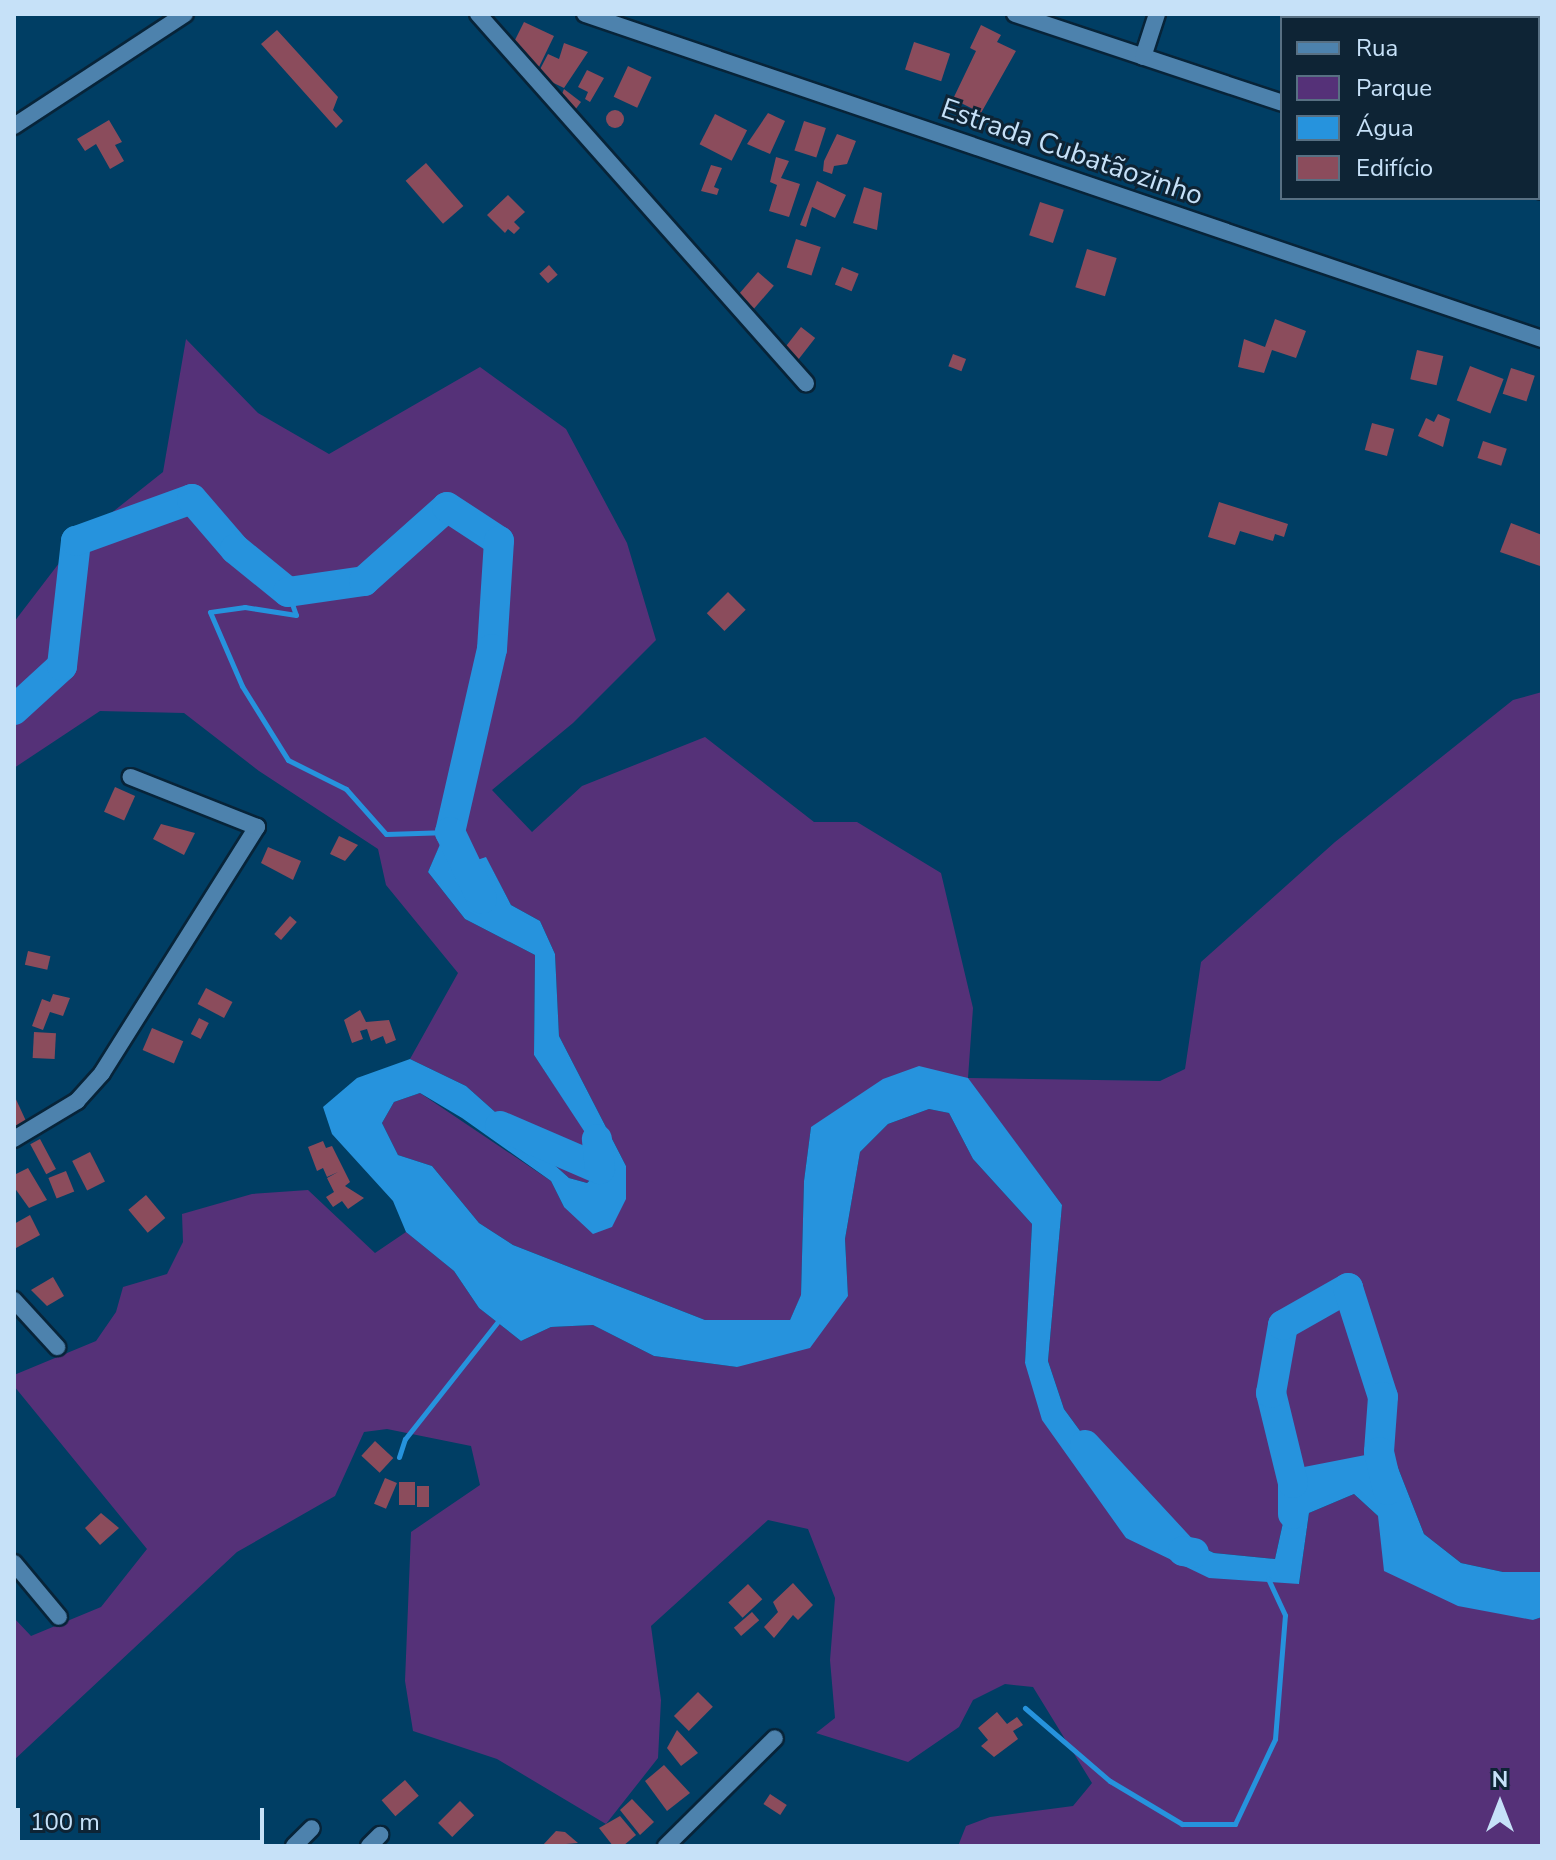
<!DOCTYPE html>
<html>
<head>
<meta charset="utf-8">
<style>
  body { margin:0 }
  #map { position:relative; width:1556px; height:1860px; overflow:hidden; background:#003e64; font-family:"Nunito Sans",sans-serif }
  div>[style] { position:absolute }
  .green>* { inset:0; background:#553178 }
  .water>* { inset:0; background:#2693dd }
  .stream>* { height:5px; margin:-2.5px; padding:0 2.5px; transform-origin:2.5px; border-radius:2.5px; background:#2693dd }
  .river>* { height:30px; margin:-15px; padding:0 15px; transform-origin:15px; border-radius:15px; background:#2693dd }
  .building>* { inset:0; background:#8b4c5c; transform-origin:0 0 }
  .round { border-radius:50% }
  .roads { filter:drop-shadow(2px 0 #072439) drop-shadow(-2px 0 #072439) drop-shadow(0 2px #072439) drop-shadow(0 -2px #072439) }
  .minor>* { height:16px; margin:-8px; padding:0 8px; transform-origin:8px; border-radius:8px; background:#4d82ad }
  span { translate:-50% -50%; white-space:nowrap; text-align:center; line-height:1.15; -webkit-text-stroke:6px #0e2435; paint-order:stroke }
  .street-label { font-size:28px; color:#c6e1f8 }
  .frame { position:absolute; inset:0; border:16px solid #c6e1f8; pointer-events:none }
  .legend { position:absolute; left:1280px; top:16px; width:260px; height:184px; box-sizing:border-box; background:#0e2435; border:2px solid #587083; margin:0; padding:10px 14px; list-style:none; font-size:24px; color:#c6e1f8 }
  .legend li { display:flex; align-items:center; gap:16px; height:40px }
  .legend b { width:40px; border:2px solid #587083 }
  .north { position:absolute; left:1460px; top:1764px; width:80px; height:80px; -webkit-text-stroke:6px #0e2435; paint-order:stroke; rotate:0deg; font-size:22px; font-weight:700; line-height:32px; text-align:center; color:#c6e1f8 }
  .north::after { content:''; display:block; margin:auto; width:28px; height:36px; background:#c6e1f8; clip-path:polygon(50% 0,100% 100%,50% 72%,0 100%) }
  .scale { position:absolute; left:16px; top:1808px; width:248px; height:36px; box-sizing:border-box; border:4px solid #c6e1f8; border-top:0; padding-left:10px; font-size:24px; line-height:28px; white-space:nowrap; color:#c6e1f8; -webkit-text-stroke:6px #0e2435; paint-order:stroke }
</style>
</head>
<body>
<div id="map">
  <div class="green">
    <div style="clip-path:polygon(186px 339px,258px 413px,329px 454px,480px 367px,566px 429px,627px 543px,656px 640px,573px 723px,492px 790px,532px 832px,582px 786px,705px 737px,814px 822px,857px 822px,941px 873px,973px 1008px,968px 1078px,1160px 1081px,1185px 1069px,1201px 962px,1335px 842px,1513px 700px,1542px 692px,1542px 1572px,1503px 1572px,1461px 1563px,1424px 1534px,1391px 1450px,1288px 1500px,1275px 1559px,1214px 1553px,1146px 1521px,1064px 1409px,1048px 1361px,1062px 1205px,967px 1078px,811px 1127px,804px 1181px,801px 1296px,790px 1320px,705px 1320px,513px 1245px,479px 1223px,432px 1166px,398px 1155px,382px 1123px,394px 1102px,420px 1093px,551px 1181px,564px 1207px,626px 1166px,559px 1036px,555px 954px,540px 921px,511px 905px,486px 858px,456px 868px,454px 814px,428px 872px,465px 919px,535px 955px,534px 1055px,587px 1134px,594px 1175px,587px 1183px,569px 1178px,466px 1086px,410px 1059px,458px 973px,386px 885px,378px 849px,259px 771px,184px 713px,100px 711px,14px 768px,14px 622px,76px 541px,163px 472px)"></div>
    <div style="clip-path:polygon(929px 1109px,949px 1113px,973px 1159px,1032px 1224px,1025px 1363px,1126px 1538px,1299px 1584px,1309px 1513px,1354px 1494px,1378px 1516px,1533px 1620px,1542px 1617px,1542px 1846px,958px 1846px,966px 1826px,990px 1817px,1073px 1806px,1092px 1783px,1033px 1687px,1005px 1684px,973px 1700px,959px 1727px,908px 1762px,816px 1733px,835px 1718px,830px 1660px,835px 1598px,808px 1529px,768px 1520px,651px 1626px,661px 1700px,658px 1758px,606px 1824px,497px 1759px,413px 1731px,405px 1681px,411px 1532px,480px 1485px,471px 1446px,387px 1429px,364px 1432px,335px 1496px,237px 1552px,14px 1760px,14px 1618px,31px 1636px,101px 1607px,147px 1549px,14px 1386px,14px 1375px,96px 1341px,116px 1312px,123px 1287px,167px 1274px,183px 1242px,182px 1214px,252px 1194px,308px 1190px,375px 1253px,406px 1232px,454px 1271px,479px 1308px,521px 1341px,551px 1327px,593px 1325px,654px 1356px,737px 1367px,848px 1296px,845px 1239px,860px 1152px,888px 1124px)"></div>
  </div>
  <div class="water">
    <div style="clip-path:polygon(454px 812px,456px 867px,486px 857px,511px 905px,540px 921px,555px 954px,559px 1036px,626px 1166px,626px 1199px,612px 1227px,593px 1234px,564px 1207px,551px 1181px,462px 1118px,420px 1093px,394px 1102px,382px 1123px,398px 1155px,432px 1166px,479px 1223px,513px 1245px,705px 1320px,790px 1320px,801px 1295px,804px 1181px,811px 1127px,883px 1079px,919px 1066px,968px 1078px,1062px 1205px,1048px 1361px,1064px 1409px,1146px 1521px,1214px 1553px,1275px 1559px,1288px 1500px,1282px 1483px,1304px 1467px,1391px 1450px,1424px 1534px,1461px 1563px,1503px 1572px,1542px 1572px,1542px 1617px,1533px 1620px,1458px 1606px,1384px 1571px,1378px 1516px,1354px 1494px,1309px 1513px,1299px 1584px,1209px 1578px,1126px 1538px,1042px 1420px,1025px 1363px,1032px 1224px,973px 1159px,949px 1113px,929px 1109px,888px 1124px,860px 1152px,845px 1239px,848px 1296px,810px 1348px,737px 1367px,654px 1356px,593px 1325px,551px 1327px,521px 1341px,479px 1308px,454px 1271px,406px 1232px,393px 1201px,332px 1134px,323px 1107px,357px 1078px,410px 1059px,466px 1086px,569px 1178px,587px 1183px,594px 1176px,586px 1134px,534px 1055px,535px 955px,465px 919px,428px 872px)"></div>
  </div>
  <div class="stream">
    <div style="left:288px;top:592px;width:24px;rotate:71deg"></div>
    <div style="left:296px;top:615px;width:52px;rotate:-171.1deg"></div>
    <div style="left:245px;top:607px;width:35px;rotate:172deg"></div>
    <div style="left:210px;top:612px;width:81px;rotate:66.6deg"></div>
    <div style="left:242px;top:686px;width:87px;rotate:58.1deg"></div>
    <div style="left:288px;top:760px;width:65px;rotate:26.6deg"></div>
    <div style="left:346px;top:789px;width:60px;rotate:48.4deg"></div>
    <div style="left:386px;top:834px;width:63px;rotate:-1.8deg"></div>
    <div style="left:399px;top:1457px;width:19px;rotate:-72deg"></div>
    <div style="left:405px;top:1439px;width:152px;rotate:-51.7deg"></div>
    <div style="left:1025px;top:1708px;width:112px;rotate:40.7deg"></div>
    <div style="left:1110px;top:1781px;width:84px;rotate:30.8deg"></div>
    <div style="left:1182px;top:1824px;width:53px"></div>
    <div style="left:1235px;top:1824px;width:94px;rotate:-64.8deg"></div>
    <div style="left:1275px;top:1739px;width:124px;rotate:-85.4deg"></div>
    <div style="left:1285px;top:1615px;width:40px;rotate:-115deg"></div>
  </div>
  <div class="river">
    <div style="left:14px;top:710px;width:65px;rotate:-42.5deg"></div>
    <div style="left:62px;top:666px;width:126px;rotate:-83.6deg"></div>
    <div style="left:76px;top:541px;width:123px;rotate:-19.9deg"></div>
    <div style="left:192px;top:499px;width:66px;rotate:49.3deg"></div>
    <div style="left:235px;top:549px;width:68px;rotate:39.1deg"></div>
    <div style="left:288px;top:592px;width:77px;rotate:-8.2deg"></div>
    <div style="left:364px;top:581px;width:111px;rotate:-41.7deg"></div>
    <div style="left:447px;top:507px;width:62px;rotate:33.2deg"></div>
    <div style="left:499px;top:541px;width:108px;rotate:93.7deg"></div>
    <div style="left:492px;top:649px;width:188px;rotate:102.9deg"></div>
    <div style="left:450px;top:832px;width:74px;rotate:64.5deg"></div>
    <div style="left:500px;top:1126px;width:109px;rotate:23.3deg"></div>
    <div style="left:600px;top:1169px;width:30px;rotate:-96deg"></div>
    <div style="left:1085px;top:1445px;width:144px;rotate:47.2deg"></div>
    <div style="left:1183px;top:1551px;width:11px;rotate:10deg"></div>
    <div style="left:1293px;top:1514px;width:31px;rotate:-90deg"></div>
    <div style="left:1293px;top:1483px;width:93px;rotate:-103.7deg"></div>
    <div style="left:1271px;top:1393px;width:69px;rotate:-80deg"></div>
    <div style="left:1283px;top:1325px;width:75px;rotate:-29.6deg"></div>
    <div style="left:1348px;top:1288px;width:114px;rotate:72.2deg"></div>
    <div style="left:1383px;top:1397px;width:55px;rotate:94.2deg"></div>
    <div style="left:1379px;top:1452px;width:39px;rotate:77deg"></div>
  </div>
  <div class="building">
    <div style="clip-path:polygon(524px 22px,554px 36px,539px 67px,513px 44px)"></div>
    <div style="clip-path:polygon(981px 25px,1001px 35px,997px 42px,1016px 51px,981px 113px,953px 99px,976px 51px,970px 48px)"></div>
    <div style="clip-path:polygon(277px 30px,338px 97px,333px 110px,343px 121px,336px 128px,261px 44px)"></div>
    <div style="left:914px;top:42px;width:38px;height:29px;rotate:18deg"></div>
    <div style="clip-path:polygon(564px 43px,588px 52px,564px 88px,537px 75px,548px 54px,559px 59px)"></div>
    <div style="left:628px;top:66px;width:26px;height:34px;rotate:25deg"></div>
    <div style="clip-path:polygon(587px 70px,604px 78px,590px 102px,585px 99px,588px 92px,578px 87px)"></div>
    <div style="clip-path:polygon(564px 89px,581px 102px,575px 110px,560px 99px)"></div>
    <div class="round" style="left:606px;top:110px;width:18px;height:18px"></div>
    <div style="clip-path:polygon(768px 113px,785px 121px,770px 154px,747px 144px)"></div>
    <div style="left:715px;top:114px;width:36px;height:34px;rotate:27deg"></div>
    <div style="clip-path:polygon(109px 120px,122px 142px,115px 145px,124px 161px,110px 169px,96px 144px,85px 151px,77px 139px)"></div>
    <div style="left:804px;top:121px;width:23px;height:31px;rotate:18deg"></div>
    <div style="clip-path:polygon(837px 134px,856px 141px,847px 164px,834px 166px,832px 174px,823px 171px,824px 161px)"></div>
    <div style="clip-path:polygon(776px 157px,789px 161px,781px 178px,800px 184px,789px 217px,769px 211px,777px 185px,770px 182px)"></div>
    <div style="left:426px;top:163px;width:57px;height:27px;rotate:49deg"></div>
    <div style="clip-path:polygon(711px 165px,722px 168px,714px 187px,719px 189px,717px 195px,701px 191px)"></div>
    <div style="clip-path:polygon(817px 181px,846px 195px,835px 218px,812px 207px,806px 227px,800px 225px)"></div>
    <div style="clip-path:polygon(864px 187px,882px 193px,877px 230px,853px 223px)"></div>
    <div style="clip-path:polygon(508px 195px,525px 212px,514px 222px,520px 228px,514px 234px,508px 229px,505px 233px,487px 215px)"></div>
    <div style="left:1040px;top:202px;width:25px;height:35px;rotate:18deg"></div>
    <div style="left:796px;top:239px;width:26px;height:30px;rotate:18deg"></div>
    <div style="left:1087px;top:249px;width:31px;height:40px;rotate:17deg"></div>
    <div style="left:549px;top:265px;width:13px;height:13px;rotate:48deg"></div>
    <div style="left:842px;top:267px;width:18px;height:19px;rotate:22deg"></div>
    <div style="left:758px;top:272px;width:21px;height:30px;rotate:41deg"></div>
    <div style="clip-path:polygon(1275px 319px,1306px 331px,1296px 358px,1272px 350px,1264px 373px,1238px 367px,1244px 339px,1265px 347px)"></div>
    <div style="left:801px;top:327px;width:18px;height:27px;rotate:38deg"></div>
    <div style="left:1417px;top:350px;width:27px;height:30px;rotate:13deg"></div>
    <div style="left:953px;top:354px;width:14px;height:13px;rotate:21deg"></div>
    <div style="left:1470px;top:366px;width:36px;height:37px;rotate:21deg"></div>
    <div style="left:1511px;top:368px;width:25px;height:27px;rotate:18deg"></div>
    <div style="clip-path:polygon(1438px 414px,1450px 419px,1443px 447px,1418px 436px,1426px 418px,1434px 422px)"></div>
    <div style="left:1372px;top:423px;width:23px;height:28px;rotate:15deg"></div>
    <div style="left:1483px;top:441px;width:25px;height:18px;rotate:18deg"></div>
    <div style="clip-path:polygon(1219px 502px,1288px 524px,1284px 537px,1275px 534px,1273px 541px,1240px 531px,1235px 545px,1208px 537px)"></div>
    <div style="clip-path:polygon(1511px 523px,1542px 535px,1540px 566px,1500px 552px)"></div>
    <div style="left:728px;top:592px;width:25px;height:30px;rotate:45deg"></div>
    <div style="left:115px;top:787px;width:22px;height:27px;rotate:24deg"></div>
    <div style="clip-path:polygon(161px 824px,195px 833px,184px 855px,153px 839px)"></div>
    <div style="clip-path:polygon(339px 836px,358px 845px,345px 861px,330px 854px)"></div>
    <div style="clip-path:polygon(268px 847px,301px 861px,293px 880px,261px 863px)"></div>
    <div style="left:290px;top:916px;width:9px;height:24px;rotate:41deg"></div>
    <div style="left:28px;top:951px;width:23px;height:14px;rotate:13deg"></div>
    <div style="left:206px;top:988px;width:30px;height:18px;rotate:28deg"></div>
    <div style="clip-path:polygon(53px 994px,70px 998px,63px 1016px,50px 1012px,43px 1030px,32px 1026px,42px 999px,50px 1002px)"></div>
    <div style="clip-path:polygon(360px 1010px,366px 1022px,389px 1020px,396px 1040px,386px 1044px,383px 1036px,371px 1041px,367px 1029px,360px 1031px,363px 1039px,352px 1043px,344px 1020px)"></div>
    <div style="left:199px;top:1018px;width:11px;height:18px;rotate:27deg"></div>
    <div style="left:152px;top:1028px;width:34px;height:24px;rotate:23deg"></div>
    <div style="left:34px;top:1032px;width:22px;height:26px;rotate:3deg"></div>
    <div style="clip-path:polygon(14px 1095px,26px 1121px,14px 1127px)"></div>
    <div style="left:40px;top:1139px;width:34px;height:11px;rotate:62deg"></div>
    <div style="clip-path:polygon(323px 1141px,326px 1148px,332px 1146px,350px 1182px,345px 1186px,364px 1198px,348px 1209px,342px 1201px,333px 1207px,326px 1197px,334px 1192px,327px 1178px,338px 1172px,327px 1177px,323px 1168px,317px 1171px,308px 1147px)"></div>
    <div style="left:90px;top:1152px;width:33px;height:20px;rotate:63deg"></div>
    <div style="clip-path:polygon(28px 1168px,47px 1200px,29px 1208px,14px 1187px,14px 1175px)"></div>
    <div style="left:66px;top:1171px;width:22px;height:19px;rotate:68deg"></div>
    <div style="left:146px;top:1195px;width:30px;height:23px;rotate:50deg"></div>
    <div style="clip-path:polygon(30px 1215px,40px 1235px,16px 1248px,14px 1224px)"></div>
    <div style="clip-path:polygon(53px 1277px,64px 1296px,47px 1306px,31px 1290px)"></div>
    <div style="left:375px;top:1441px;width:25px;height:20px;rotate:43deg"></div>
    <div style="left:385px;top:1478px;width:13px;height:28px;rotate:23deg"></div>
    <div style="left:399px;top:1482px;width:16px;height:23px"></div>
    <div style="left:417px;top:1486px;width:12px;height:21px"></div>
    <div style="clip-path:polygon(101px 1513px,119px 1528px,100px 1545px,85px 1528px)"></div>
    <div style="clip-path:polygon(793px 1583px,813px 1605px,798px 1620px,793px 1615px,774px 1638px,764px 1627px,778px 1612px,773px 1602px)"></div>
    <div style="left:748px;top:1584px;width:21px;height:27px;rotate:47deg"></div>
    <div style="left:752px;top:1612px;width:11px;height:24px;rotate:49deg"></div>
    <div style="left:698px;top:1692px;width:21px;height:34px;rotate:45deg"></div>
    <div style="clip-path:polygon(997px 1712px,1007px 1724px,1017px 1717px,1023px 1725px,1013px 1731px,1018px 1739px,994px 1757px,981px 1746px,988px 1740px,978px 1728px)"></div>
    <div style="clip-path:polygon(677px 1730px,698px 1753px,681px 1766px,667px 1748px)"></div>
    <div style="clip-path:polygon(664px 1765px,690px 1793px,667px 1811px,645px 1781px)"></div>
    <div style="left:405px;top:1780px;width:21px;height:31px;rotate:49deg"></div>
    <div style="left:770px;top:1794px;width:20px;height:12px;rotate:33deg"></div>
    <div style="clip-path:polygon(632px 1799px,654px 1822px,640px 1835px,620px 1810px)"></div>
    <div style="left:460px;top:1801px;width:20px;height:31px;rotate:45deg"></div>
    <div style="clip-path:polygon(620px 1816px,636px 1835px,623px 1846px,613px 1846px,599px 1828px)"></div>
    <div style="clip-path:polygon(556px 1831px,565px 1832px,578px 1843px,542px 1846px)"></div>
  </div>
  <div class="roads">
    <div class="minor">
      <div style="left:478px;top:14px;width:494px;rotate:48.4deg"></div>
      <div style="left:585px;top:14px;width:1011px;rotate:18.76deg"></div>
      <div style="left:1015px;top:14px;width:281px;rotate:18.4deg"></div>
      <div style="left:1460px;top:18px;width:4px;rotate:-76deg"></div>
      <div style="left:1143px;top:57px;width:45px;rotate:-72deg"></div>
      <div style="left:14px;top:126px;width:204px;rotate:-33.2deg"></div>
      <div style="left:1538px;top:189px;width:4px;rotate:27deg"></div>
      <div style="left:14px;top:1139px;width:74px;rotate:-31.1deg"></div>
      <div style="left:77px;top:1101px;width:38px;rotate:-48deg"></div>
      <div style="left:102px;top:1073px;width:291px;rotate:-57.8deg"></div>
      <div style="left:257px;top:827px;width:136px;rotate:-158.4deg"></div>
      <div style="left:14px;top:1300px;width:64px;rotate:47.5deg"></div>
      <div style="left:14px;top:1563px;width:70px;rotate:50.2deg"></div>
      <div style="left:294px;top:1846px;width:25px;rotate:-45deg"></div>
      <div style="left:369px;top:1846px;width:16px;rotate:-45deg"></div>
      <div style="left:666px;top:1846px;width:153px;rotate:-44.7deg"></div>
    </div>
  </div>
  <div class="street-label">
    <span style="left:1072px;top:152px;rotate:19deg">Estrada Cubatãozinho</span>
  </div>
  <div class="frame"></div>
  <ul class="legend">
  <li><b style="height:10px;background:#4d82ad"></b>Rua</li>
  <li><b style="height:22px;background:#553178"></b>Parque</li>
  <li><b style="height:22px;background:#2693dd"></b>Água</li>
  <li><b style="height:22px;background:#8b4c5c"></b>Edifício</li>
  </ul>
  <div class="north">N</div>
  <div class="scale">100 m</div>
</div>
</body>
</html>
